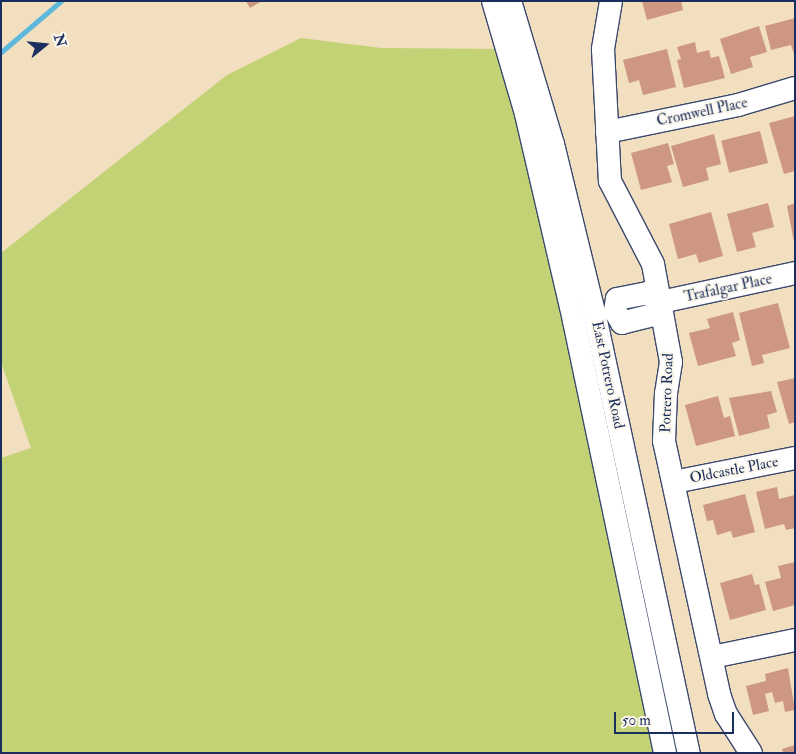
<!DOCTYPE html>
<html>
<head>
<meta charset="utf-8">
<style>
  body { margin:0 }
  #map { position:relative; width:796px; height:754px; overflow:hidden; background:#f1dfc0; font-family:"IM FELL Double Pica",serif }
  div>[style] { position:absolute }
  .green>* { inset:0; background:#c2d275 }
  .stream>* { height:5px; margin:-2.5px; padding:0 2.5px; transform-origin:2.5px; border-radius:2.5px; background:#5eb8dc }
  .building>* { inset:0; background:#ce9781; transform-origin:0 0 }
  .roads { filter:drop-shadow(1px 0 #3b496d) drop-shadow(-1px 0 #3b496d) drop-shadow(0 1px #3b496d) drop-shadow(0 -1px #3b496d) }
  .minor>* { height:22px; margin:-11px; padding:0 11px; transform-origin:11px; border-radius:11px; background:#fff }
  span { translate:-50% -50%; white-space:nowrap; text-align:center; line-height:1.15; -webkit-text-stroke:4px #fbf7ec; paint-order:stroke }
  .street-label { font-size:15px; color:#1b2f5e }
  .frame { position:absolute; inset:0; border:2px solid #1b2f5e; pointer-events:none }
  .north { position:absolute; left:20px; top:20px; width:50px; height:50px; -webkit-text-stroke:4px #fbf7ec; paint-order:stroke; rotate:73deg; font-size:14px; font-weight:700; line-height:20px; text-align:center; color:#1b2f5e }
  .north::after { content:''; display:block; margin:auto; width:18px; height:22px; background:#1b2f5e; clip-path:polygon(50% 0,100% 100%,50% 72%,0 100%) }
  .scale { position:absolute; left:614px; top:712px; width:120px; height:22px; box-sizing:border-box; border:2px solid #1b2f5e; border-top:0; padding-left:6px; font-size:15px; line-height:18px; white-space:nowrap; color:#1b2f5e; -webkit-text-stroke:4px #fbf7ec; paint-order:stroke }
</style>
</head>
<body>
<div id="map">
  <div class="green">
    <div style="clip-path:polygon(301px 38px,381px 48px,506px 49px,665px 753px,1px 753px,1px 458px,31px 448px,1px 362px,1px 253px,227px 75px)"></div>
  </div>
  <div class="stream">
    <div style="left:1px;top:52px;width:79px;rotate:-40.4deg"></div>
  </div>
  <div class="building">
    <div style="clip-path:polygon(246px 1px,262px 1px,250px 8px)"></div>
    <div style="clip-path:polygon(642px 1px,681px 1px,683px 10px,647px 20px)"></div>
    <div style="clip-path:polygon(795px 18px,795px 57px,791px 45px,771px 50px,765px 26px)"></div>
    <div style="clip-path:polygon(759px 26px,767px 52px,750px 57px,753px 67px,731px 74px,720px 39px)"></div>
    <div style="clip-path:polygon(695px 42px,697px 53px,709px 50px,711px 58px,719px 56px,725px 78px,684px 88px,677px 60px,681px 59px,677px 47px)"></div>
    <div style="clip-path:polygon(667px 49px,676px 87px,643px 95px,639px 80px,629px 83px,623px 60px)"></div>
    <div style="clip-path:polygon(795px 116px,795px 171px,784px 174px,769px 123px)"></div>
    <div style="left:760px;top:131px;width:33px;height:40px;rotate:76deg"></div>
    <div style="clip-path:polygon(714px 134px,721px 164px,706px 168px,709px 180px,683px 187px,671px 146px)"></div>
    <div style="clip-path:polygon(668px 143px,674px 164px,667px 166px,672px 182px,641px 190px,631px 153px)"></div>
    <div style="clip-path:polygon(768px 203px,774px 227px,752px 233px,756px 247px,737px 252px,727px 214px)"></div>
    <div style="clip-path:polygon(795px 203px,795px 242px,794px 242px,787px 206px)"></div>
    <div style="clip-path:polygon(711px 212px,723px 256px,699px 263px,696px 254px,678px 259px,669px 224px)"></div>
    <div style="clip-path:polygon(778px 303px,790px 348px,762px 355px,764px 363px,752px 366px,739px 313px)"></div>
    <div style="clip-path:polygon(733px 312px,740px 340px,732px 343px,736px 356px,698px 366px,689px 333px,710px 328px,707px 319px)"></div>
    <div style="clip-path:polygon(795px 378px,795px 422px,789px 424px,777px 382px)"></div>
    <div style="clip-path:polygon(771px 391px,777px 412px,767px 415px,770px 428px,739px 436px,729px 398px)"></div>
    <div style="clip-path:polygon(718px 396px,724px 418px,730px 416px,735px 436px,696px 446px,685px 405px)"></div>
    <div style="clip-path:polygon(777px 487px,779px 499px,795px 495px,795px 528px,786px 530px,784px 524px,765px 529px,756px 492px)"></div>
    <div style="clip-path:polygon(745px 494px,755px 532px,733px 538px,731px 531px,717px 535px,713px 520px,707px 521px,703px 505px)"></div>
    <div style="clip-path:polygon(795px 562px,795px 605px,773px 611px,765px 582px,781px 578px,778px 566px)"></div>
    <div style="clip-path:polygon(752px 574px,755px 585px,759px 584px,766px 610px,730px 620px,720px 583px)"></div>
    <div style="clip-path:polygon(788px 668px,795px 710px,785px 712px,783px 701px,775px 703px,772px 692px,765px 694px,769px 711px,753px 715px,746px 686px,766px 681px,765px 674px)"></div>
    <div style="clip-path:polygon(795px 745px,795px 753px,783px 753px,782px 749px)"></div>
  </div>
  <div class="roads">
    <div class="minor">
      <div style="left:493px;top:1px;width:118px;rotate:73.7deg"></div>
      <div style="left:526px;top:114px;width:212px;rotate:76.9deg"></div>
      <div style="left:574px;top:321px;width:441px;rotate:78.1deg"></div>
      <div style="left:510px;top:1px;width:149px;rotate:73.3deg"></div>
      <div style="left:553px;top:144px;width:177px;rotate:76.3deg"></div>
      <div style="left:595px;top:316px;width:447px;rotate:77.9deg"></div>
      <div style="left:611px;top:1px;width:49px;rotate:99.5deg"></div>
      <div style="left:603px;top:49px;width:132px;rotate:87deg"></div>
      <div style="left:610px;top:181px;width:93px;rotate:62.6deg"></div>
      <div style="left:653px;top:264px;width:100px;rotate:79.6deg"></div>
      <div style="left:671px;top:362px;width:31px;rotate:99deg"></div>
      <div style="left:666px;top:393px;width:48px;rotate:92.4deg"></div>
      <div style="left:664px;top:441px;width:259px;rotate:77.7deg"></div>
      <div style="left:719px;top:694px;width:21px;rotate:71deg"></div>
      <div style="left:726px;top:714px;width:46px;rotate:57.3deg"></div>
      <div style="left:607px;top:132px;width:134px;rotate:-11.6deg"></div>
      <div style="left:738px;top:105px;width:59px;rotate:-16.6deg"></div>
      <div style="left:661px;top:302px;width:15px;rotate:122deg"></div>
      <div style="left:653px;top:315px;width:32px;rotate:166deg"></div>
      <div style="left:622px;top:323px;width:14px;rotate:-120deg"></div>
      <div style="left:615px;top:311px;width:12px;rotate:-81deg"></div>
      <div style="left:617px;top:299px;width:31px;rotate:-11deg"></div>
      <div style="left:647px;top:293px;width:17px;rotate:33deg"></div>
      <div style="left:661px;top:302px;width:137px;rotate:-12.2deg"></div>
      <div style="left:674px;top:482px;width:123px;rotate:-11.2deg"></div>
      <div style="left:712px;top:657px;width:85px;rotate:-11.6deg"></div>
    </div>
  </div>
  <div class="street-label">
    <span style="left:702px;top:112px;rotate:-12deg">Cromwell Place</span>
    <span style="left:728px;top:288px;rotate:-12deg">Trafalgar Place</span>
    <span style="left:608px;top:375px;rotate:78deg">East Potrero Road</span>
    <span style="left:667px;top:393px;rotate:-88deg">Potrero Road</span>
    <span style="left:734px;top:470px;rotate:-11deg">Oldcastle Place</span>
  </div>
  <div class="frame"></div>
  <div class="north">N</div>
  <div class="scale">50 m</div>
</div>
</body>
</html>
